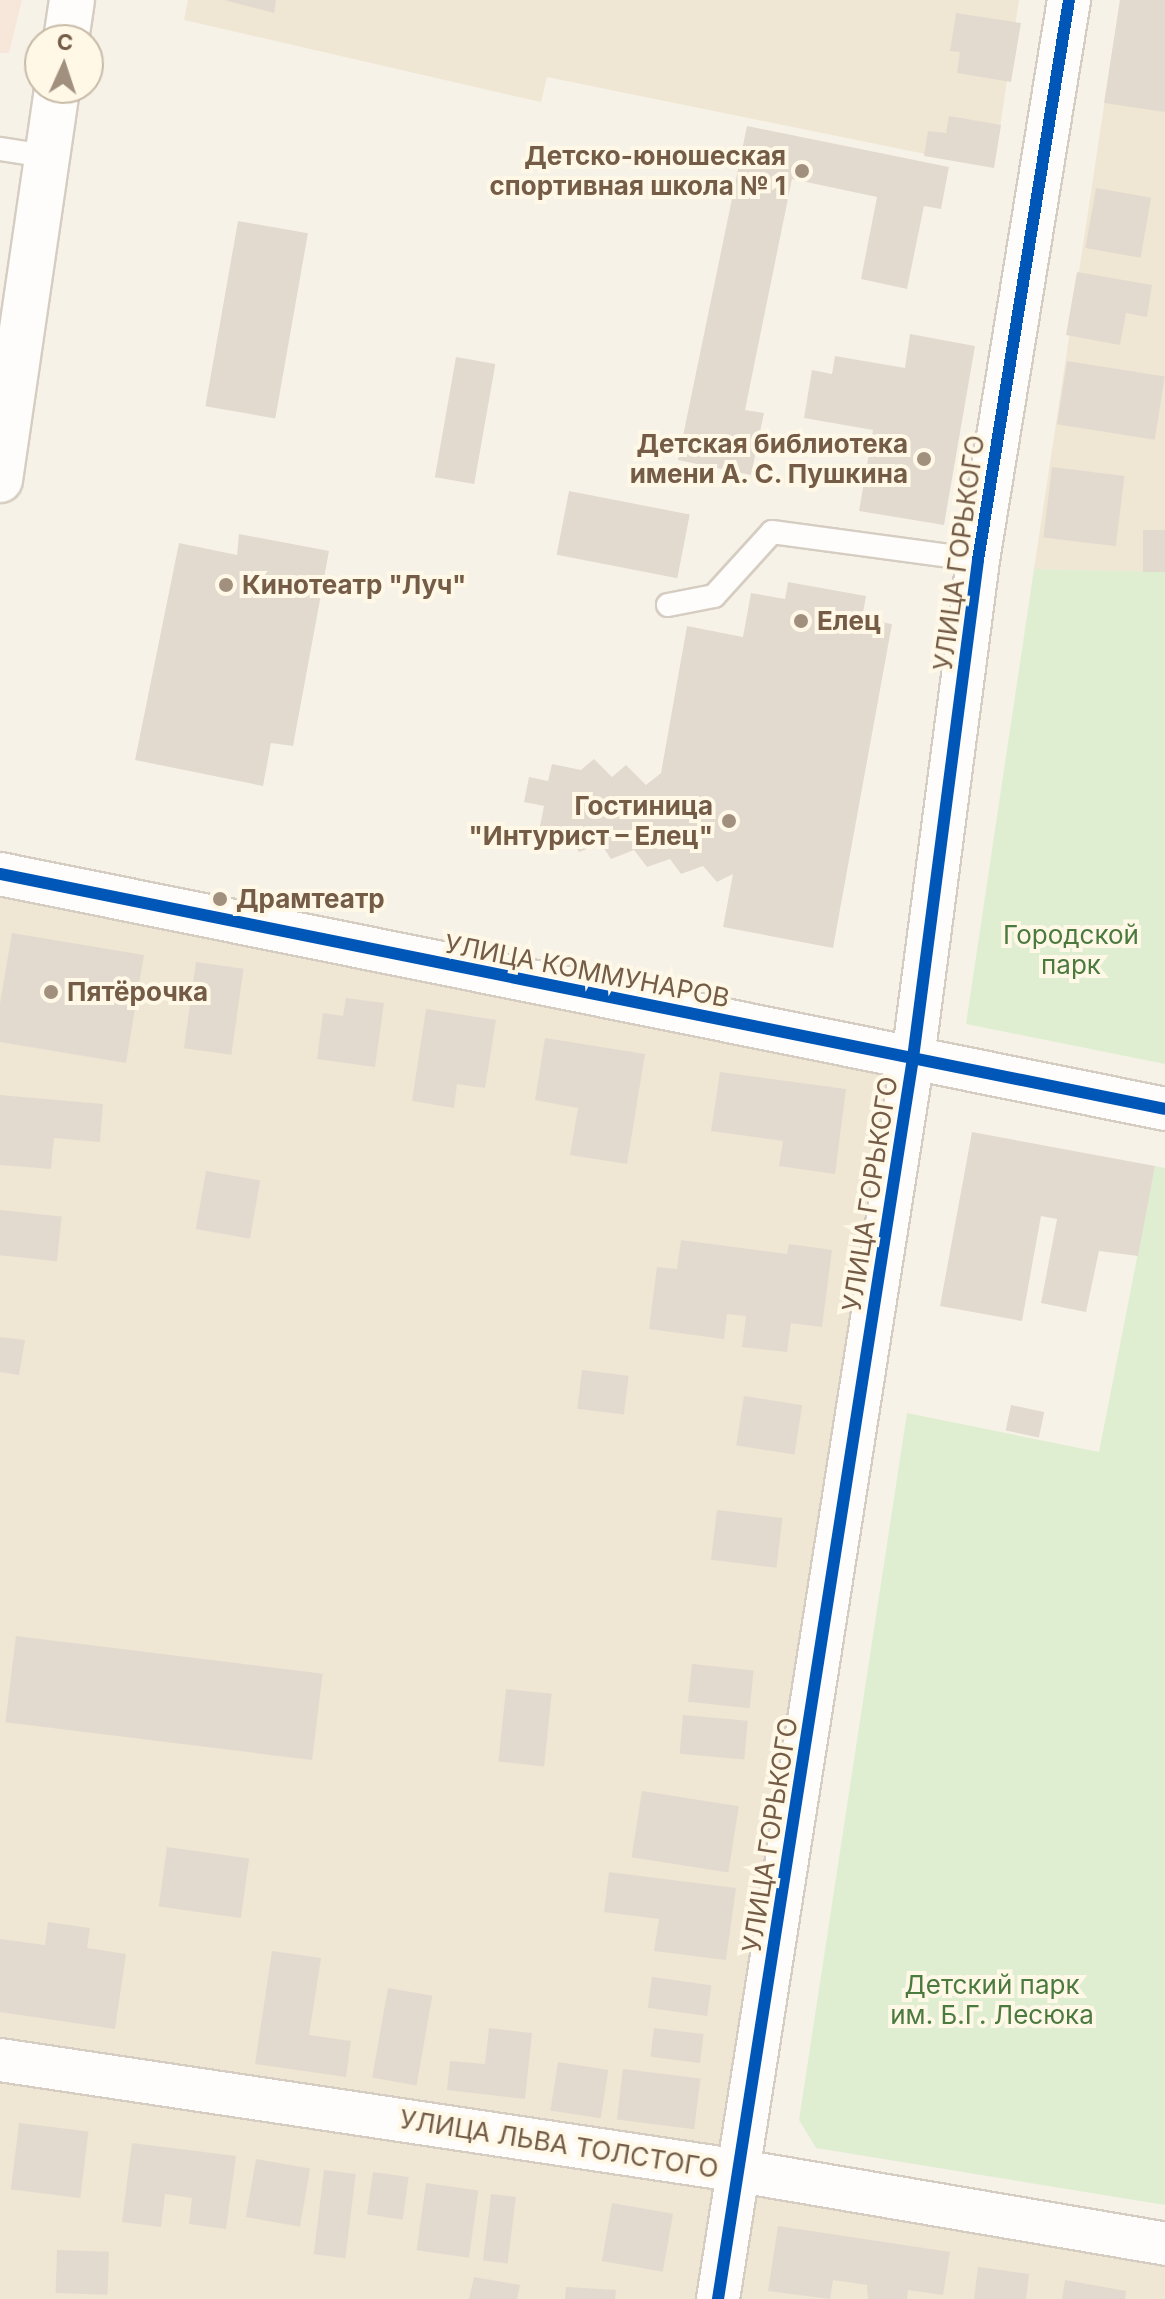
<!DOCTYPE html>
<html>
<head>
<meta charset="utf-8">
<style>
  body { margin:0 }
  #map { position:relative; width:1165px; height:2299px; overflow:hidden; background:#f7f2e7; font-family:Inter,sans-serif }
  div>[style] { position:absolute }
  .residential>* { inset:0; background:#f0e6d4 }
  .commercial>* { inset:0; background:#f7e7da }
  .green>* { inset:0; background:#dfeed1 }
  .building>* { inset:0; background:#e3dacf; transform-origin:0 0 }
  .roads { filter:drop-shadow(2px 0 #d6cdc2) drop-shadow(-2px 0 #d6cdc2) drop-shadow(0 2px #d6cdc2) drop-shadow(0 -2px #d6cdc2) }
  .lane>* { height:22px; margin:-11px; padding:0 11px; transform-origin:11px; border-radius:11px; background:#fefdfb }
  .street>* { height:42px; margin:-21px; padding:0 21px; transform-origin:21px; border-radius:21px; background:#fefdfb }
  .secondary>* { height:44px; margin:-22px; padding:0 22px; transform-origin:22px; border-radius:22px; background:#fefdfb }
  .cycleway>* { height:12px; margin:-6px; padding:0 6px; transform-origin:6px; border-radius:6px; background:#0057b8 }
  .dots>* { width:22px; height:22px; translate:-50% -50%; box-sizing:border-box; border:4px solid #fff8e7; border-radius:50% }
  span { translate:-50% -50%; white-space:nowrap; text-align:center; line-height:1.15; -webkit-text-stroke:8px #fff8e7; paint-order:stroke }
  .poi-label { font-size:26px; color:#745c47; font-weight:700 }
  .right { translate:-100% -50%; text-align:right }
  .left { translate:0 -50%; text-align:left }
  .street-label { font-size:26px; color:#745c47 }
  .park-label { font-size:26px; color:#4b7a3f }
  .north { position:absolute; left:24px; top:24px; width:80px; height:80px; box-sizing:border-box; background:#fff8e7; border:2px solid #c7baa7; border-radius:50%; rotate:3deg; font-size:22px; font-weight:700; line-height:32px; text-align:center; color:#745c47 }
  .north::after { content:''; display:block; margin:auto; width:28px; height:36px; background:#a2907f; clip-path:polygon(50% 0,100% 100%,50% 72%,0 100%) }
</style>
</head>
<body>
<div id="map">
  <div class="residential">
    <div style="clip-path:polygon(188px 0,1019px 0,994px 168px,547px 77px,541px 102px,184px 20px)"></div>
    <div style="clip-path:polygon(1120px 0,1165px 0,1165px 573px,1034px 569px)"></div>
    <div style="clip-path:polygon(0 874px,913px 1058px,741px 2171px,1165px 2244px,1165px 2299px,0 2299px)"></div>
  </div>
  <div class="commercial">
    <div style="clip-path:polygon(0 0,22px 0,9px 53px,0 53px)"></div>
  </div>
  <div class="green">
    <div style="clip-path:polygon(1034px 569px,1165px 572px,1165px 1064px,966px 1024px)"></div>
    <div style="clip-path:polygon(1155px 1166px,1165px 1168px,1165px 2205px,816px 2148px,799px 2120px,907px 1413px,1099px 1452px)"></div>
  </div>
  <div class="building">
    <div style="clip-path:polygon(224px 0,276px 0,274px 13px)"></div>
    <div style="clip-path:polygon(1120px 0,1165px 0,1165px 112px,1104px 103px)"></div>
    <div style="clip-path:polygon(956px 13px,1021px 23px,1011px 82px,957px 73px,960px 52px,950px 51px)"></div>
    <div style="clip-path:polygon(949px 116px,1001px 125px,994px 168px,924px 156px,928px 131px,946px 133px)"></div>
    <div style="clip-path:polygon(747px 126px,949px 167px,941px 209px,924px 206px,907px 289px,861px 279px,877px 197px,792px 179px,745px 410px,764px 413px,751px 475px,678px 460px)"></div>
    <div style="left:1096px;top:188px;width:56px;height:61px;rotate:10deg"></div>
    <div style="left:238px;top:221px;width:71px;height:188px;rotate:10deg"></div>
    <div style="clip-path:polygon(1077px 272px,1152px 285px,1147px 317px,1126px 313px,1120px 345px,1066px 335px)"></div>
    <div style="clip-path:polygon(910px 334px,975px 346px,944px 525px,859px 511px,873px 430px,804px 418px,812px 370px,832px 374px,835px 356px,905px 368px)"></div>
    <div style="left:456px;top:357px;width:40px;height:122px;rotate:10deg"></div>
    <div style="left:1067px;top:361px;width:99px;height:64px;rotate:9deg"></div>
    <div style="left:1052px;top:467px;width:73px;height:71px;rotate:7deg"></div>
    <div style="left:569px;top:491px;width:123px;height:65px;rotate:11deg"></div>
    <div style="left:1143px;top:530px;width:22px;height:42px"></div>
    <div style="clip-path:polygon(239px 534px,329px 551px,293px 746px,271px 743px,263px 786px,135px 760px,179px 543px,237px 555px)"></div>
    <div style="clip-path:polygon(788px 582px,866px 596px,862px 619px,892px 624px,833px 948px,723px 927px,733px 874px,717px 882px,703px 866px,681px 874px,670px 859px,647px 867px,634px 850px,611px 859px,601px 844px,579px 852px,570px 838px,539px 831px,544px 806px,524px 802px,529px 777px,548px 781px,552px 764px,581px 770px,594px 759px,612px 777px,626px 765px,646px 785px,661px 773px,687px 626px,743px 637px,751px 593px,785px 599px)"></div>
    <div style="clip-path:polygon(12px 933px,144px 955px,126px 1063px,0 1042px,0 1003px)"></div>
    <div style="left:196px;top:962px;width:48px;height:87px;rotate:8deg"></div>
    <div style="clip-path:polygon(346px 998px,384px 1003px,375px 1067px,317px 1059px,323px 1013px,343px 1016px)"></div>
    <div style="clip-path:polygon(426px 1009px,496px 1020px,485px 1088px,457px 1084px,454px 1108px,412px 1101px)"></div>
    <div style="clip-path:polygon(545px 1038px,645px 1054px,627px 1164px,570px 1155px,578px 1108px,535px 1100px)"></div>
    <div style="clip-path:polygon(720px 1072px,846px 1089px,835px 1174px,779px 1166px,783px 1141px,711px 1131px)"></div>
    <div style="clip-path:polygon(0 1095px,103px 1104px,100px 1142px,54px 1138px,51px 1169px,0 1165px)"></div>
    <div style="clip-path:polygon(972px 1132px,1155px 1166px,1138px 1256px,1099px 1251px,1086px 1312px,1041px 1303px,1057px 1219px,1041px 1216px,1022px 1321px,940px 1306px)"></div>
    <div style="left:206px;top:1171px;width:55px;height:59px;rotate:10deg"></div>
    <div style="left:0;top:1210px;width:62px;height:45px;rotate:6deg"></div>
    <div style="clip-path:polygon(681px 1240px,787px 1254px,789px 1244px,832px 1250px,822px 1327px,791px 1323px,787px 1352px,742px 1347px,746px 1316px,727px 1314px,724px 1339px,649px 1329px,657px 1267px,677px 1269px)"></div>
    <div style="clip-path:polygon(0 1337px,25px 1340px,19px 1375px,0 1372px)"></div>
    <div style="left:582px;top:1370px;width:47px;height:39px;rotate:7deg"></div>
    <div style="left:744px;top:1396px;width:59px;height:50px;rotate:9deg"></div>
    <div style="left:1011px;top:1405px;width:34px;height:26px;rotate:12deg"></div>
    <div style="left:717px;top:1510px;width:66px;height:50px;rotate:7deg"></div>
    <div style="left:16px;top:1636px;width:309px;height:87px;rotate:7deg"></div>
    <div style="left:692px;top:1664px;width:62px;height:38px;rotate:6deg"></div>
    <div style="left:506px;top:1689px;width:46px;height:73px;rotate:6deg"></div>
    <div style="left:683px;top:1715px;width:65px;height:39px;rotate:5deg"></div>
    <div style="left:642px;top:1791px;width:98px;height:67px;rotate:9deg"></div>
    <div style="left:167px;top:1847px;width:83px;height:60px;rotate:8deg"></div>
    <div style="clip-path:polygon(609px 1872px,736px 1888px,726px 1960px,654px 1951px,659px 1919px,604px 1912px)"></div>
    <div style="clip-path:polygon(48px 1922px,90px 1928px,87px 1948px,126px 1954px,115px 2029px,0 2012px,0 1939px,45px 1945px)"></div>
    <div style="clip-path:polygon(272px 1951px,321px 1958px,309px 2035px,351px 2041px,346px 2077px,255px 2064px)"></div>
    <div style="left:652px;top:1977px;width:60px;height:31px;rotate:8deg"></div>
    <div style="left:388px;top:1988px;width:45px;height:91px;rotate:10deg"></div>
    <div style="clip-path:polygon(489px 2028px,532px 2033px,525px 2099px,447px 2090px,450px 2061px,485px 2064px)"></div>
    <div style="left:654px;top:2028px;width:50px;height:29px;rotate:7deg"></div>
    <div style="left:558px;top:2062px;width:51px;height:49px;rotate:9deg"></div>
    <div style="left:623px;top:2069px;width:78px;height:51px;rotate:7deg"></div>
    <div style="left:19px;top:2123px;width:70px;height:67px;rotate:7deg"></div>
    <div style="clip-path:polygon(132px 2143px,236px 2156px,226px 2229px,189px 2224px,192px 2198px,165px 2194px,161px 2227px,122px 2222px)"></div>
    <div style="left:256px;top:2159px;width:55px;height:59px;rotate:10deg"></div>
    <div style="left:324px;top:2170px;width:32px;height:85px;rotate:7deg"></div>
    <div style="left:373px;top:2172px;width:36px;height:43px;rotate:8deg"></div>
    <div style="left:426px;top:2183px;width:53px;height:68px;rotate:8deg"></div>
    <div style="left:491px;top:2194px;width:25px;height:67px;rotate:7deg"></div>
    <div style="left:612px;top:2203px;width:62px;height:59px;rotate:10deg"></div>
    <div style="clip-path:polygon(778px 2226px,950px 2252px,943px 2295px,908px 2290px,907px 2299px,868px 2299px,867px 2285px,833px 2280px,830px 2299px,768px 2291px)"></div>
    <div style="left:57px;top:2250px;width:52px;height:43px;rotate:2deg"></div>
    <div style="clip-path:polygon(978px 2267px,1029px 2274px,1026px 2299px,974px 2299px)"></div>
    <div style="clip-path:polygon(474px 2277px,520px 2285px,517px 2299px,469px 2299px)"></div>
    <div style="clip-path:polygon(1065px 2280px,1126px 2291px,1125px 2299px,1062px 2299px)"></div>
    <div style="clip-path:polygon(566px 2287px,616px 2290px,615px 2299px,565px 2299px)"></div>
  </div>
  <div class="roads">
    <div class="lane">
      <div style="left:0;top:149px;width:47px;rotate:8.7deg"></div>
      <div style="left:668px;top:605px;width:47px;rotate:-11.1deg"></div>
      <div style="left:714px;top:596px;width:86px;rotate:-47.8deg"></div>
      <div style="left:772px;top:532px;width:208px;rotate:7.7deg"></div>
    </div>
    <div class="street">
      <div style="left:0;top:874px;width:1188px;rotate:11.4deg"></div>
      <div style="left:0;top:2060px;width:748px;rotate:8.53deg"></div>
      <div style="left:740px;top:2171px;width:431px;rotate:9.7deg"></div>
      <div style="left:718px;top:2299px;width:1256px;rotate:-81.07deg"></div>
      <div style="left:913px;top:1058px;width:502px;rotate:-82.56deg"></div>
      <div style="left:978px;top:560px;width:567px;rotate:-80.77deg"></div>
    </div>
    <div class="secondary">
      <div style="left:66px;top:40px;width:40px;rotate:-81.5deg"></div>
      <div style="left:0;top:480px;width:396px;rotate:-81.7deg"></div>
    </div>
  </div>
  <div class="cycleway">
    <div style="left:0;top:874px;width:1188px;rotate:11.4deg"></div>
    <div style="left:718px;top:2299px;width:1256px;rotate:-81.07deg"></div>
    <div style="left:913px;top:1058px;width:502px;rotate:-82.56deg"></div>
    <div style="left:978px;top:560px;width:567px;rotate:-80.77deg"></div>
  </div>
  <div class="dots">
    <div style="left:802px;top:171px;background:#a2907f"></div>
    <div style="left:924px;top:459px;background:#a2907f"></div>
    <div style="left:226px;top:585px;background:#a2907f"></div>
    <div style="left:801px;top:621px;background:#a2907f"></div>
    <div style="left:729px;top:821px;background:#a2907f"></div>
    <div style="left:220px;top:899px;background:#a2907f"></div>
    <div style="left:51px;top:992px;background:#a2907f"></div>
  </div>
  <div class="poi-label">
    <span class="right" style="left:786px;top:171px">Детско-юношеская<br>спортивная школа № 1</span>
    <span class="right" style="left:908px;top:459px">Детская библиотека<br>имени А. С. Пушкина</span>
    <span class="left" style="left:242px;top:585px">Кинотеатр "Луч"</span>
    <span class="left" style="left:817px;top:621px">Елец</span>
    <span class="right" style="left:713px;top:821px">Гостиница<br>"Интурист – Елец"</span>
    <span class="left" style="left:236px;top:899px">Драмтеатр</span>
    <span class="left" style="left:67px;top:992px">Пятёрочка</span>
  </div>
  <div class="street-label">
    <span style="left:959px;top:553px;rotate:-82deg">УЛИЦА ГОРЬКОГО</span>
    <span style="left:587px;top:971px;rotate:11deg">УЛИЦА КОММУНАРОВ</span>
    <span style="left:870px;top:1194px;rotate:-81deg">УЛИЦА ГОРЬКОГО</span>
    <span style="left:770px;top:1835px;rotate:-81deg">УЛИЦА ГОРЬКОГО</span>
    <span style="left:559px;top:2144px;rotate:9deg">УЛИЦА ЛЬВА ТОЛСТОГО</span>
  </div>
  <div class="park-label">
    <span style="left:1071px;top:950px">Городской<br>парк</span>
    <span style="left:992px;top:2000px">Детский парк<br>им. Б.Г. Лесюка</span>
  </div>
  <div class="north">С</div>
</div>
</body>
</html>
